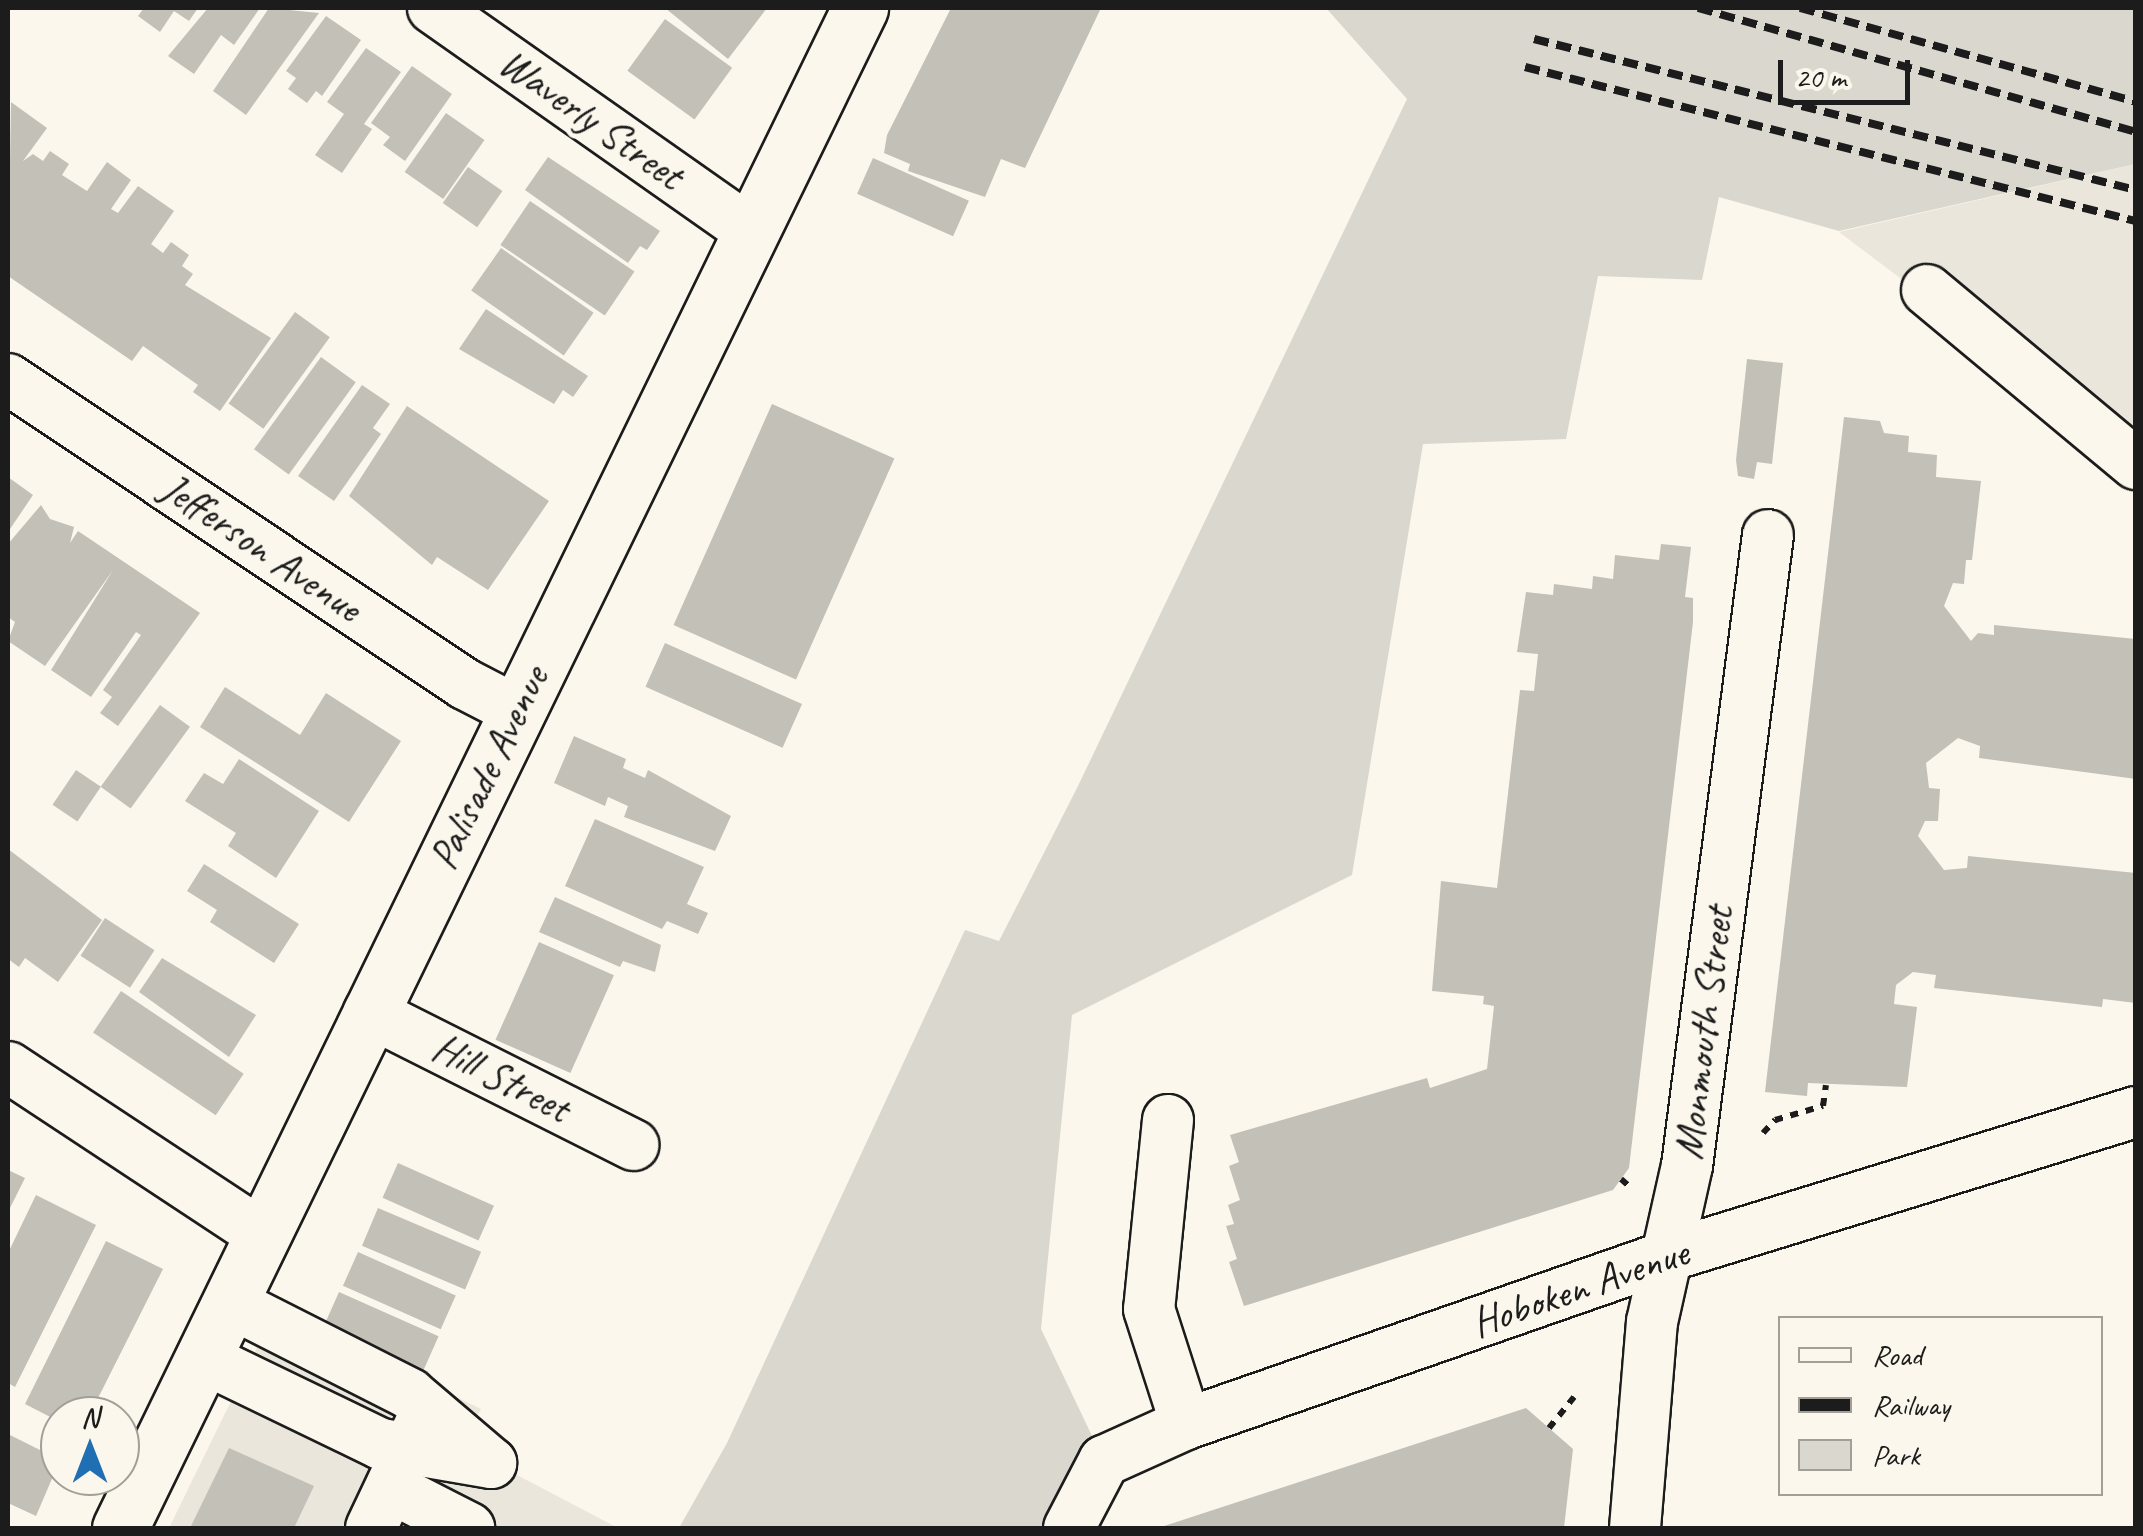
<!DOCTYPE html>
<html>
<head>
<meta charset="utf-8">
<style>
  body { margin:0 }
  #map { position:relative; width:2143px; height:1536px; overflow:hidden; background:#fbf7ec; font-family:Caveat,sans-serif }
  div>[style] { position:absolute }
  .built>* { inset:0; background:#eae6dc }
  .green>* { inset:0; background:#dad7ce }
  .building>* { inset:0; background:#c3c0b8; transform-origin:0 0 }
  .path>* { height:6px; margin-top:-3px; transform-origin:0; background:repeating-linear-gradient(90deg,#1c1c1c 0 8px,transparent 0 16px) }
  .roads { filter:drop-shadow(2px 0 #1c1c1c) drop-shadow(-2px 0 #1c1c1c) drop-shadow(0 2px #1c1c1c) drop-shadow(0 -2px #1c1c1c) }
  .minor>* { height:50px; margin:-25px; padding:0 25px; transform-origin:25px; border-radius:25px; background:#fbf7ec }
  .major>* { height:55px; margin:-27.5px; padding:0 27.5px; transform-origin:27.5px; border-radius:27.5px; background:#fbf7ec }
  .rail>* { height:8px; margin-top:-4px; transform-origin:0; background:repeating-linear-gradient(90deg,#1c1c1c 0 15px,transparent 0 23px) }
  span { translate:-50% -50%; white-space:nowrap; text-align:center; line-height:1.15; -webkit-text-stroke:10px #fbf7ec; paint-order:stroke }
  .street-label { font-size:42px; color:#1c1c1c }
  .frame { position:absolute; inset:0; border:10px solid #1c1c1c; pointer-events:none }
  .legend { position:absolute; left:1778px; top:1316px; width:325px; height:180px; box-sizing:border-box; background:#fbf7ec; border:2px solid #a29f99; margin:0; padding:12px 18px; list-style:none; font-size:30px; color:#1c1c1c }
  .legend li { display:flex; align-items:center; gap:20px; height:50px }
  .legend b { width:50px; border:2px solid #a29f99 }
  .north { position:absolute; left:40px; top:1396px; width:100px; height:100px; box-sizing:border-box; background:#fbf7ec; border:2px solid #a29f99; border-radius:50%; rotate:0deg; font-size:28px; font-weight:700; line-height:40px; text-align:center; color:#1c1c1c }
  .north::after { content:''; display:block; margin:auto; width:35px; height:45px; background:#1f6fb2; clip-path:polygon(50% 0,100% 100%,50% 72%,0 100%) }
  .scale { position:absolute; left:1778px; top:60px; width:132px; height:45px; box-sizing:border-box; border:5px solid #1c1c1c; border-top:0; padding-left:12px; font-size:30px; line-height:35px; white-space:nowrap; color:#1c1c1c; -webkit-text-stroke:8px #fbf7ec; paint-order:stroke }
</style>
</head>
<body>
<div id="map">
  <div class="built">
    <div style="clip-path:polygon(2135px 164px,2135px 455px,1839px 232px)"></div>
    <div style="clip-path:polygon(276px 1309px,481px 1409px,460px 1445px,618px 1528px,169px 1528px)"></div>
  </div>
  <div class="green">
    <div style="clip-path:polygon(1326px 8px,2135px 8px,2135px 164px,1839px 231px,1719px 197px,1702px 280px,1598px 276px,1566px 439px,1423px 444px,1352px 875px,1072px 1015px,1041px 1329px,1104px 1461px,1068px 1528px,679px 1528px,727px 1443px,965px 930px,999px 941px,1078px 786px,1407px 99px)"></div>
  </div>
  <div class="building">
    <div style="clip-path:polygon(144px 8px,198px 8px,189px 21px,174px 11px,160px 32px,138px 16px)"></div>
    <div style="clip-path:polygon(208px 8px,260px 8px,234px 45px,221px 35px,194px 74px,168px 56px)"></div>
    <div style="clip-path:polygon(269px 8px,319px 13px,246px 115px,213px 91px)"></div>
    <div style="clip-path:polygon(665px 8px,767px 8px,728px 59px)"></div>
    <div style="clip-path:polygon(951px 8px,1101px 8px,1025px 168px,1001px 159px,985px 197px,908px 171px,910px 164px,884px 153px,887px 135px)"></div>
    <div style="clip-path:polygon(326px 16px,361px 40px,322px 96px,316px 91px,307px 103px,288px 89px,296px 78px,286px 71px)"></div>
    <div style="left:665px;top:19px;width:83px;height:64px;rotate:36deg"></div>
    <div style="clip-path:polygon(366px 48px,401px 72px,364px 124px,372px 129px,342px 173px,315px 155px,344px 114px,327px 102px)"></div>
    <div style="clip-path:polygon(412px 66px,452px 94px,405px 161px,383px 145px,390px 137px,371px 123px)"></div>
    <div style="clip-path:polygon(11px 102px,47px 128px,23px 161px,33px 154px,43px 161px,50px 151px,69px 164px,62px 175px,87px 191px,107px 162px,131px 180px,111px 209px,118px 213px,138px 186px,174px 211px,151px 244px,163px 253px,171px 242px,189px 255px,182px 266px,193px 274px,185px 285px,271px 338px,220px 411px,193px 392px,198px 385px,143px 346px,132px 361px,8px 276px)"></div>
    <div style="left:446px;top:113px;width:47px;height:72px;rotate:35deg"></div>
    <div style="clip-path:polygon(548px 157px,660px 231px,647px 250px,640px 246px,628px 263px,525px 190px)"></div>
    <div style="left:873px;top:158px;width:105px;height:39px;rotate:24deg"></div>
    <div style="left:468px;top:167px;width:42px;height:44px;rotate:35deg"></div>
    <div style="left:530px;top:201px;width:126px;height:53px;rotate:34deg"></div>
    <div style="left:501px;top:248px;width:113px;height:52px;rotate:35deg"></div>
    <div style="clip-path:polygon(486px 309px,588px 376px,573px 397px,563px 390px,554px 404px,459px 349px)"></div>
    <div style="left:295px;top:312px;width:43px;height:113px;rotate:36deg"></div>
    <div style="left:321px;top:357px;width:43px;height:114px;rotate:36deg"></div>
    <div style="clip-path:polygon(1747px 359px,1783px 363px,1772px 464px,1757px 462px,1754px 479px,1738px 476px,1736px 460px)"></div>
    <div style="clip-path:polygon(362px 385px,390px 404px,373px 428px,381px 434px,334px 501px,298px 476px)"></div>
    <div style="left:772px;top:404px;width:134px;height:242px;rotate:24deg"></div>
    <div style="clip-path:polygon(407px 406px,549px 501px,488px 590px,437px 557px,432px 565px,349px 496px)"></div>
    <div style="clip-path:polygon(1844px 417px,1880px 421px,1884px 433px,1909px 436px,1908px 452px,1937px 455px,1936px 477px,1981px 481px,1972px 560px,1966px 560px,1964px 584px,1953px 583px,1944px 606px,1971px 641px,1978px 633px,1994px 635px,1994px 625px,2136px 639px,2136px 779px,1979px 758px,1980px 746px,1958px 738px,1926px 763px,1929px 788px,1940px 789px,1938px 821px,1925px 821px,1918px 836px,1944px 870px,1967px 868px,1968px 856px,2136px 873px,2136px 1003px,2103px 999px,2102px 1007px,1934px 988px,1936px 975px,1913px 972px,1896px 985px,1894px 1004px,1917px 1007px,1907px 1087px,1808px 1083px,1807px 1096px,1765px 1092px)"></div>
    <div style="clip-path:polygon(8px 477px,33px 495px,8px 532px)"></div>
    <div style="clip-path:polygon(41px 505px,50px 519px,74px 527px,70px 543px,78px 531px,200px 613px,118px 726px,100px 713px,112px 697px,103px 690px,141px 635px,136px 632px,91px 697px,51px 670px,113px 570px,45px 666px,8px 641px,15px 622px,8px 617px,8px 544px)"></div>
    <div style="clip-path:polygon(1661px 544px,1691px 547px,1685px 597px,1693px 598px,1693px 622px,1629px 1168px,1613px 1190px,1244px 1306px,1229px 1262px,1237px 1259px,1226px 1226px,1234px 1224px,1228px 1205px,1240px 1200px,1229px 1166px,1239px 1162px,1230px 1135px,1427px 1078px,1430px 1088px,1487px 1069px,1494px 1006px,1483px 1004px,1484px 996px,1432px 991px,1441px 881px,1497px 888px,1520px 690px,1534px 691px,1538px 654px,1517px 652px,1526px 592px,1553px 595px,1554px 584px,1592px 589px,1593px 576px,1613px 579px,1615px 555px,1659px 560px)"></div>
    <div style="left:665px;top:643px;width:150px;height:48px;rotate:24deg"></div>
    <div style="clip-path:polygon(225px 687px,300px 735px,326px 693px,401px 741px,349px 822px,200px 727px)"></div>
    <div style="left:160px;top:705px;width:37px;height:101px;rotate:36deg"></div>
    <div style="clip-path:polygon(574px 736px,626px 759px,623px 768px,645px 778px,648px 770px,731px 816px,715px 851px,624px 817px,628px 806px,608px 797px,605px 806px,554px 783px)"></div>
    <div style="clip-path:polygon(239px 759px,319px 811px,276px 878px,228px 846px,236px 833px,185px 801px,204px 773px,223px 784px)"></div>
    <div style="left:76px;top:770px;width:30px;height:42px;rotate:34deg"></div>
    <div style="clip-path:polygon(595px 819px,704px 867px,687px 904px,708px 913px,698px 934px,667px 921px,662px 929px,565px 886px)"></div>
    <div style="clip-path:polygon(8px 849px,102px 920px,58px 982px,25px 958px,19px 967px,8px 959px)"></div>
    <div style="clip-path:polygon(204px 864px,299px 924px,274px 963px,210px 922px,217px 910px,187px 891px)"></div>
    <div style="clip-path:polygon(555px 897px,661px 945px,655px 972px,623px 961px,620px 967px,539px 932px)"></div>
    <div style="left:105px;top:918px;width:59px;height:45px;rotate:33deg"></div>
    <div style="left:539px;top:942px;width:82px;height:107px;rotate:24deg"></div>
    <div style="clip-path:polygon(162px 958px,256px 1015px,229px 1057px,139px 992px)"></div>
    <div style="left:121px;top:991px;width:148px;height:50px;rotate:34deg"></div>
    <div style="left:398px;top:1163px;width:105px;height:38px;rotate:24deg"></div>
    <div style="clip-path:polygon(8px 1170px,25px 1178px,8px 1212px)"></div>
    <div style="clip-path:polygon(36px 1195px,96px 1225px,15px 1387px,8px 1383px,8px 1253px)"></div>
    <div style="left:378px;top:1208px;width:112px;height:41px;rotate:23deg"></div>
    <div style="clip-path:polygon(106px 1241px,163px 1269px,89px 1416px,60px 1416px,60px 1422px,25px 1404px)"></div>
    <div style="left:358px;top:1252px;width:107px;height:37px;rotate:24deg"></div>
    <div style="left:339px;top:1292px;width:109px;height:41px;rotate:24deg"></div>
    <div style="clip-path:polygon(1526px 1408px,1573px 1449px,1564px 1528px,1158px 1528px)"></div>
    <div style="clip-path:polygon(8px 1434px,60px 1460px,36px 1516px,8px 1503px)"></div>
    <div style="clip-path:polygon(229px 1448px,314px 1486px,294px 1528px,190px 1528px)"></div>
  </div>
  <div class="path">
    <div style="left:1763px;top:1133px;width:18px;rotate:-47deg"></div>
    <div style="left:1775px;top:1120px;width:50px;rotate:-16.3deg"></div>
    <div style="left:1823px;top:1106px;width:21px;rotate:-82deg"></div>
    <div style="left:1621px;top:1179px;width:9px;rotate:41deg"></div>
    <div style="left:1549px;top:1428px;width:40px;rotate:-51deg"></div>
  </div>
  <div class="roads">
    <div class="minor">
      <div style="left:433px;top:8px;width:388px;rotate:35.1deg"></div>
      <div style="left:1927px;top:290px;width:272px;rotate:39.8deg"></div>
      <div style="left:8px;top:379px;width:549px;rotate:33.72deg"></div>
      <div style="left:465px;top:684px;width:59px;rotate:27.4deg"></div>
      <div style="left:369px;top:1012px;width:296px;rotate:26.7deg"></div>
      <div style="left:8px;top:1067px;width:303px;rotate:33.4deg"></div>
      <div style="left:1168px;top:1120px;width:190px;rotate:95.7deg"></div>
      <div style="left:1149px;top:1309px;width:121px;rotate:72.2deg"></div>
      <div style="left:229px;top:1302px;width:203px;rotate:26.9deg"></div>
      <div style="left:410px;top:1394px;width:106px;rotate:40.4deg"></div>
      <div style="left:203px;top:1358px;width:198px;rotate:25.8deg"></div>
      <div style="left:381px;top:1444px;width:112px;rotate:9.8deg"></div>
      <div style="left:391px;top:1488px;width:88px;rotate:27.1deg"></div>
      <div style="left:371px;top:1528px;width:117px;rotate:-64.7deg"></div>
      <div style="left:1069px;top:1528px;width:76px;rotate:-62.4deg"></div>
      <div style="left:1104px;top:1461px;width:90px;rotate:-24.3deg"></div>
      <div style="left:1186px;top:1424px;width:514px;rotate:-19.21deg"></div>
      <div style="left:1671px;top:1255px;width:486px;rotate:-17.1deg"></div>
      <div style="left:1635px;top:1528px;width:207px;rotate:-85.3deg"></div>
      <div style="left:1652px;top:1322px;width:160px;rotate:-77.4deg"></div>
      <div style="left:1687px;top:1166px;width:636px;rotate:-82.69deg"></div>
    </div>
    <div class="major">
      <div style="left:120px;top:1528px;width:1691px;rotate:-64.04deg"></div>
    </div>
  </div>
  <div class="rail">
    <div style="left:1698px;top:8px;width:455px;rotate:15.8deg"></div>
    <div style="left:1800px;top:8px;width:349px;rotate:15.6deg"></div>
    <div style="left:1534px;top:39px;width:621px;rotate:14.08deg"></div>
    <div style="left:1525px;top:67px;width:630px;rotate:14.15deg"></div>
  </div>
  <div class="street-label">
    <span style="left:591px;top:119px;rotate:35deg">Waverly Street</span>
    <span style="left:261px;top:548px;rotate:34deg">Jefferson Avenue</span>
    <span style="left:489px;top:768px;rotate:-64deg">Palisade Avenue</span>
    <span style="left:1704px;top:1033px;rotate:-83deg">Monmouth Street</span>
    <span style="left:501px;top:1078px;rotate:27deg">Hill Street</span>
    <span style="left:1580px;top:1288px;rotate:-19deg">Hoboken Avenue</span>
  </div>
  <div class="frame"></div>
  <ul class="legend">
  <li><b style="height:12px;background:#fbf7ec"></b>Road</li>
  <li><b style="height:12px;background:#1c1c1c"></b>Railway</li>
  <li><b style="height:28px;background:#dad7ce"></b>Park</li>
  </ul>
  <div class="north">N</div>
  <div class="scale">20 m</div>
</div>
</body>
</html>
